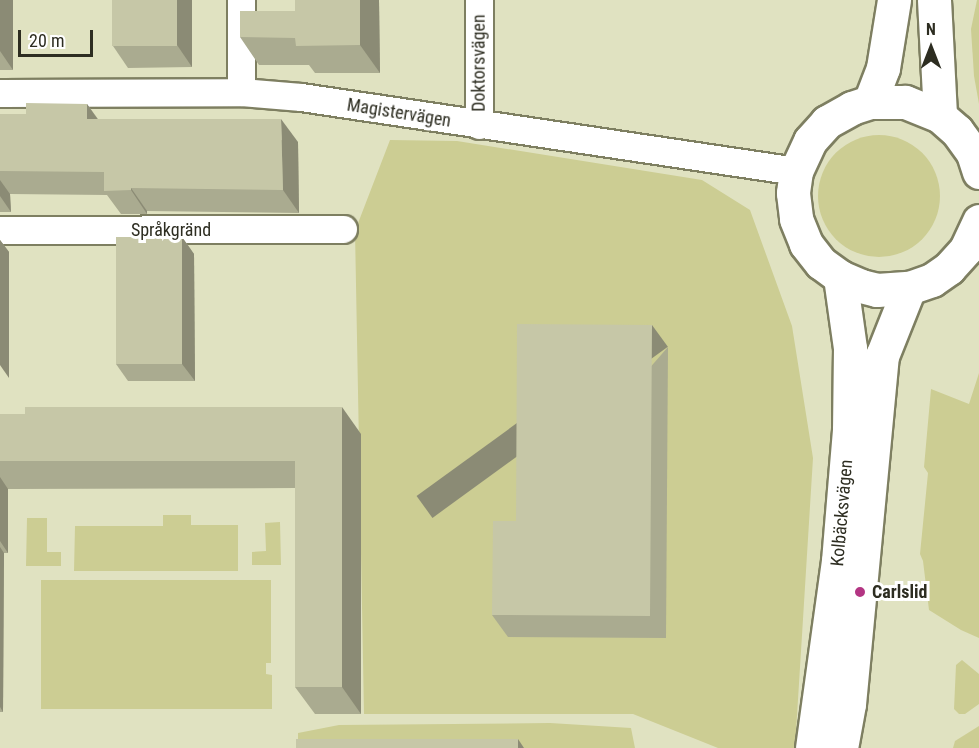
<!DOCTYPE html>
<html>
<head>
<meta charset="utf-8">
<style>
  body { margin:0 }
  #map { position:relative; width:979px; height:748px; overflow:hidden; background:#e0e2c1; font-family:"Roboto Condensed",sans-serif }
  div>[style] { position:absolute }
  .green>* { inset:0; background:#cccd93 }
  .round { border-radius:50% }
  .roads { filter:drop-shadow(2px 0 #7e7f61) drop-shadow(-2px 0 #7e7f61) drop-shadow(0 2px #7e7f61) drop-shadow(0 -2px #7e7f61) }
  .street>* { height:27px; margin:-13.5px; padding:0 13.5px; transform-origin:13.5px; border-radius:13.5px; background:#fff }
  .highway>* { height:33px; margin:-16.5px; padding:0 16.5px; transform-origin:16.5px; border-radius:16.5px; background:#fff }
  .wall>* { inset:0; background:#aaab90; transform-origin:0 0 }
  .shaded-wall>* { inset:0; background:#8b8b75; transform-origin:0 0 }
  .building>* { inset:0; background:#c6c7a7; transform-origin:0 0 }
  .dots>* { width:16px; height:16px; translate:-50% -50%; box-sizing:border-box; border:3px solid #fff; border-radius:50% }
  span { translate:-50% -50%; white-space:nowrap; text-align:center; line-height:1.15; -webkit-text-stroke:6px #fff; paint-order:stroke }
  .street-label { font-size:18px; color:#2d2d21 }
  .poi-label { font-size:18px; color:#2d2d21; font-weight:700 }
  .left { translate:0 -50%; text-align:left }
  .north { position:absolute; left:901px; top:18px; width:60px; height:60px; -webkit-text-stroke:4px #fff; paint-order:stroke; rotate:0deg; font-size:16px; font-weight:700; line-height:24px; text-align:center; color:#2d2d21 }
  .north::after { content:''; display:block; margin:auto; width:21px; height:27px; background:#2d2d21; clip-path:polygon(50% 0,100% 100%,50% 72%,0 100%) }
  .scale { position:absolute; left:18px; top:30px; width:75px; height:27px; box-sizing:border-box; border:3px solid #2d2d21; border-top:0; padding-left:8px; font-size:18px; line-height:21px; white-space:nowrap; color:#2d2d21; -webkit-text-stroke:4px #fff; paint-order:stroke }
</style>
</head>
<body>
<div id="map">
  <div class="green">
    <div style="clip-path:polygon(977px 0,979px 0,979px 104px,974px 76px,971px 29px)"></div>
    <div class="round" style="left:818px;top:135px;width:122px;height:122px"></div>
    <div style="clip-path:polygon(390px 140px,457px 141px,702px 180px,750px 210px,792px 326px,813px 458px,795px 748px,718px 748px,633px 714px,364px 714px,355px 231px)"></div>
    <div style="clip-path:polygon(979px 373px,979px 638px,961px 630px,929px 610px,923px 561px,920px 554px,928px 473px,924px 467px,931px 389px,969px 404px)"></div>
    <div style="clip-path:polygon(163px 515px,191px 515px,191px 525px,238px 525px,238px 571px,74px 571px,75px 526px,163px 526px)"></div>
    <div style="clip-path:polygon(27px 518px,47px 518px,47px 552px,61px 552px,61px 566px,26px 566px)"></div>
    <div style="clip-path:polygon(280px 522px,281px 565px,252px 565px,252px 552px,266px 551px,265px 523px)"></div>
    <div style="clip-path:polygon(41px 580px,271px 580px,271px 663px,266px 663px,266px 674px,272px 675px,272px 709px,41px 709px)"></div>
    <div style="clip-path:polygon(962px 660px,979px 674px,979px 704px,965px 714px,959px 714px,954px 709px,956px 665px)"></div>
    <div style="clip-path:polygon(550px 723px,631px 728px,635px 748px,299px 748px,298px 741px,298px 733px,339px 725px)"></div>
    <div style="clip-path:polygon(979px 726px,979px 748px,953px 748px,955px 741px)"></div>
  </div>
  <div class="roads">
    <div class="street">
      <div style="left:241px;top:0;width:92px;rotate:90deg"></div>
      <div style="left:0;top:93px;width:241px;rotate:-0.2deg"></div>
      <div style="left:241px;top:92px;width:60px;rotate:4.8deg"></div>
      <div style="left:301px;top:97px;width:501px;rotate:8.5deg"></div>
      <div style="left:479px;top:125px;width:125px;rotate:-90deg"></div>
      <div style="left:0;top:230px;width:343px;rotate:-0.2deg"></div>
    </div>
    <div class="highway">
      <div style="left:934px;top:0;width:116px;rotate:87deg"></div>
      <div style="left:870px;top:102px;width:36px;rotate:-69deg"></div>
      <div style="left:883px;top:68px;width:69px;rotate:-80.8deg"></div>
      <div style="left:979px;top:172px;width:20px;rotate:-108deg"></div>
      <div style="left:973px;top:153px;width:27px;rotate:-126deg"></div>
      <div style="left:957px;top:131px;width:23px;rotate:-139deg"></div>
      <div style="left:940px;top:116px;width:38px;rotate:-158deg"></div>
      <div style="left:905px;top:102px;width:35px;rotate:180deg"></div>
      <div style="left:870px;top:102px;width:19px;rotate:162deg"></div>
      <div style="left:852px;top:108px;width:29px;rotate:151deg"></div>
      <div style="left:827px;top:122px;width:25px;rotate:132deg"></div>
      <div style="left:810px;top:141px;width:33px;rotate:115deg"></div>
      <div style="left:796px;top:171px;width:22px;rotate:98deg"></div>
      <div style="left:793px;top:193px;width:26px;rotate:83deg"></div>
      <div style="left:796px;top:219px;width:27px;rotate:68deg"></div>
      <div style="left:806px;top:244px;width:24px;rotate:52deg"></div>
      <div style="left:821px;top:263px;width:24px;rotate:36deg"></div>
      <div style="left:840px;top:277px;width:23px;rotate:23deg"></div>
      <div style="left:861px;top:286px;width:16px;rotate:14deg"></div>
      <div style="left:877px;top:290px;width:32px;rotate:-4deg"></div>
      <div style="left:909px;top:288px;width:24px;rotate:-19deg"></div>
      <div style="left:932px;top:280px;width:21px;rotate:-35deg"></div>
      <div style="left:949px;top:268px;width:25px;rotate:-48deg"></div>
      <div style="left:966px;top:249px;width:31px;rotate:-65deg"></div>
      <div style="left:812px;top:748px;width:189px;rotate:-82.1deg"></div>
      <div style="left:838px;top:561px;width:131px;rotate:-85.2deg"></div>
      <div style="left:849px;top:430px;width:82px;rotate:-89.3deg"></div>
      <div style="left:850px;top:348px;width:72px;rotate:-98deg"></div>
      <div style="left:841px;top:748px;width:45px;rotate:-79.7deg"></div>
      <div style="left:849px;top:704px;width:350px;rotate:-84.6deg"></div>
      <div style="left:882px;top:356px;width:73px;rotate:-68.3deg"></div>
    </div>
  </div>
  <div class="wall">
    <div style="clip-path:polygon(0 0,13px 70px,0 70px)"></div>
    <div style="clip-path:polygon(112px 0,192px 0,192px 67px,128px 68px,113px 46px)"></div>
    <div style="clip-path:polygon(379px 0,380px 73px,315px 73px,309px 65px,259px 65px,240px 37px,295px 11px)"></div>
    <div style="clip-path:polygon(87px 104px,98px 119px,298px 142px,299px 213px,147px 211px,147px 214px,121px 214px,107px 195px,10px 194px,11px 212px,0 212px,0 114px,26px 114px)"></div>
    <div style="clip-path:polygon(182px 237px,194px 254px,195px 381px,128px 381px,116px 364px)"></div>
    <div style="left:0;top:240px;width:15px;height:138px;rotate:53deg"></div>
    <div style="clip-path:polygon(668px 347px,666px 638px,508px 637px,492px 615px,516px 521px)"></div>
    <div style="clip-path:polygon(0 414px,361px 434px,361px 714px,315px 714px,295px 687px,295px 488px,8px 489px,8px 553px,4px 553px,3px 712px,0 712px)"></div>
  </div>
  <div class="shaded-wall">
    <div style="clip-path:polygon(0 0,13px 0,13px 70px,0 51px)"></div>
    <div style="clip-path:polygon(177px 0,192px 0,192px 67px,177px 45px)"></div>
    <div style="clip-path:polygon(360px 0,379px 0,380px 73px,360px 45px)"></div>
    <div style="clip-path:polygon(87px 104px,103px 127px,87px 119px)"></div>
    <div style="clip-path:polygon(281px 119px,298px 142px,299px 213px,283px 190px)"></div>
    <div style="clip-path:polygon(0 180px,10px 194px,11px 212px,0 196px)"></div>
    <div style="clip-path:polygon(131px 188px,147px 211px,147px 214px,131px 190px)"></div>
    <div style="clip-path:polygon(182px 237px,194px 254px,195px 381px,182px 364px)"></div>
    <div style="clip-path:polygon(0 240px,9px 252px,9px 378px,0 365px)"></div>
    <div style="left:652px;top:325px;width:27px;height:291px;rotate:54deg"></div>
    <div style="clip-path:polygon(342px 407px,361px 434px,361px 714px,342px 687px)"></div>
    <div style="clip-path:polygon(0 477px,8px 489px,8px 553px,0 541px)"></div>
    <div style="clip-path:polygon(0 547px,4px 553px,3px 712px,0 707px)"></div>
    <div style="clip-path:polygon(518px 739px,524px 748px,518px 748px)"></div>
  </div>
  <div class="building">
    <div style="left:112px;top:0;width:65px;height:46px"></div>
    <div style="clip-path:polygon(295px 0,360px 0,360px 45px,296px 46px,295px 38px,240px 37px,240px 11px,295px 11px)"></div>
    <div style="clip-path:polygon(26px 103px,87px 104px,87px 119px,281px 119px,283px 190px,131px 188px,131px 190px,104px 191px,104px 172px,0 171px,0 114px,26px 114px)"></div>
    <div style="left:116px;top:237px;width:66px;height:127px"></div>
    <div style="clip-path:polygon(517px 324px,652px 325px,650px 616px,492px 615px,493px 521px,516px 521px)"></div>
    <div style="clip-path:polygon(25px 407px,342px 407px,342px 687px,295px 687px,295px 461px,0 461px,0 414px,25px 414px)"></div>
    <div style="left:296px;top:739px;width:222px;height:9px"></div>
  </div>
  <div class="dots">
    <div style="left:860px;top:592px;background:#b33583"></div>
  </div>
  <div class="street-label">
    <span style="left:479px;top:63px;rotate:-90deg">Doktorsvägen</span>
    <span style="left:399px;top:113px;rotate:9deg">Magistervägen</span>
    <span style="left:171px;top:230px">Språkgränd</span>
    <span style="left:842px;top:513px;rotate:-85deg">Kolbäcksvägen</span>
  </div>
  <div class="poi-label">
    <span class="left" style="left:872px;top:592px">Carlslid</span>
  </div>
  <div class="north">N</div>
  <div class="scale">20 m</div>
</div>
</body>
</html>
